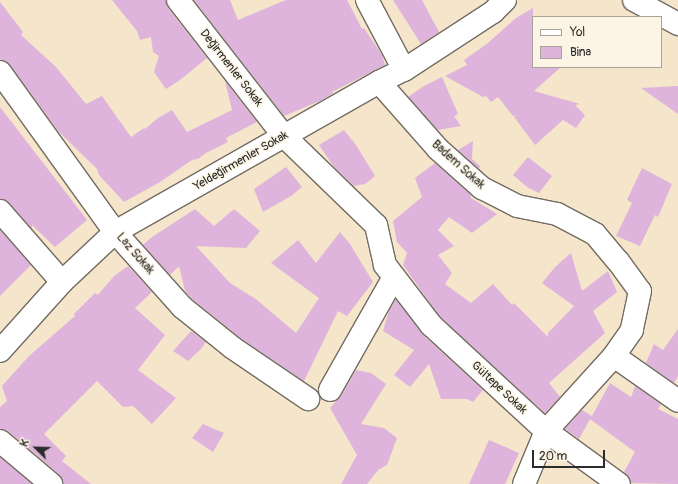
<!DOCTYPE html>
<html>
<head>
<meta charset="utf-8">
<style>
  body { margin:0 }
  #map { position:relative; width:678px; height:484px; overflow:hidden; background:#f5e5ca; font-family:Pangolin,sans-serif }
  div>[style] { position:absolute }
  .building>* { inset:0; background:#deb4dc }
  .roads { filter:drop-shadow(1px 0 #726c63) drop-shadow(-1px 0 #726c63) drop-shadow(0 1px #726c63) drop-shadow(0 -1px #726c63) }
  .street>* { height:22px; margin:-11px; padding:0 11px; transform-origin:11px; border-radius:11px; background:#fff }
  .secondary>* { height:22px; margin:-11px; padding:0 11px; transform-origin:11px; border-radius:11px; background:#fff }
  span { translate:-50% -50%; white-space:nowrap; text-align:center; line-height:1.15; -webkit-text-stroke:3px #fcf5e5; paint-order:stroke }
  .street-label { font-size:12px; color:#2b2b2b }
  .legend { position:absolute; left:532px; top:16px; width:130px; height:52px; box-sizing:border-box; background:#fcf5e5; border:1px solid #a8a49b; margin:0; padding:5px 7px; list-style:none; font-size:12px; color:#2b2b2b }
  .legend li { display:flex; align-items:center; gap:8px; height:20px }
  .legend b { width:20px; border:1px solid #a8a49b }
  .north { position:absolute; left:16px; top:428px; width:40px; height:40px; -webkit-text-stroke:3px #fcf5e5; paint-order:stroke; rotate:293deg; font-size:11px; font-weight:700; line-height:16px; text-align:center; color:#2b2b2b }
  .north::after { content:''; display:block; margin:auto; width:14px; height:18px; background:#2b2b2b; clip-path:polygon(50% 0,100% 100%,50% 72%,0 100%) }
  .scale { position:absolute; left:532px; top:450px; width:73px; height:18px; box-sizing:border-box; border:2px solid #2b2b2b; border-top:0; padding-left:5px; font-size:12px; line-height:14px; white-space:nowrap; color:#2b2b2b; -webkit-text-stroke:3px #fcf5e5; paint-order:stroke }
</style>
</head>
<body>
<div id="map">
  <div class="building">
    <div style="clip-path:polygon(112px 0,166px 0,168px 8px,207px 58px,180px 80px,166px 89px,154px 72px,159px 56px,153px 52px,151px 37px,140px 40px,137px 31px)"></div>
    <div style="clip-path:polygon(194px 0,230px 0,238px 20px,286px 0,347px 0,362px 29px,364px 28px,382px 55px,385px 65px,332px 92px,333px 93px,322px 100px,284px 116px)"></div>
    <div style="clip-path:polygon(393px 0,422px 0,439px 32px,421px 44px)"></div>
    <div style="clip-path:polygon(0 2px,23px 32px,21px 35px,56px 67px,86px 104px,102px 96px,131px 137px,144px 128px,145px 129px,158px 118px,172px 110px,187px 132px,232px 110px,225px 81px,257px 122px,226px 138px,228px 142px,206px 153px,198px 159px,192px 160px,160px 182px,124px 202px,99px 175px,97px 169px,58px 131px,10px 65px,5px 61px,0 60px)"></div>
    <div style="clip-path:polygon(533px 8px,533px 67px,561px 67px,534px 91px,580px 104px,575px 105px,585px 115px,576px 128px,563px 120px,535px 145px,514px 117px,516px 115px,513px 116px,498px 97px,491px 102px,486px 96px,483px 97px,445px 76px,467px 65px,464px 60px,488px 43px,516px 18px)"></div>
    <div style="clip-path:polygon(442px 77px,458px 114px,454px 116px,461px 126px,438px 130px,408px 97px,424px 86px)"></div>
    <div style="clip-path:polygon(678px 86px,678px 114px,641px 88px)"></div>
    <div style="clip-path:polygon(0 107px,87px 220px,55px 247px,32px 225px,32px 229px,9px 203px,0 199px)"></div>
    <div style="clip-path:polygon(344px 130px,356px 145px,375px 176px,365px 184px,354px 186px,334px 167px,319px 145px)"></div>
    <div style="clip-path:polygon(473px 141px,472px 159px,480px 166px,479px 169px,458px 150px)"></div>
    <div style="clip-path:polygon(528px 157px,552px 176px,539px 193px,527px 187px,513px 175px)"></div>
    <div style="clip-path:polygon(435px 163px,471px 195px,471px 198px,497px 214px,472px 233px,449px 217px,438px 230px,454px 246px,438px 255px,452px 273px,445px 284px,471px 303px,493px 284px,512px 305px,514px 303px,548px 337px,548px 333px,574px 306px,542px 283px,555px 267px,571px 253px,582px 291px,608px 271px,617px 292px,593px 311px,605px 333px,549px 383px,560px 397px,545px 413px,440px 317px,403px 265px,407px 253px,397px 242px,393px 221px,422px 197px,415px 178px)"></div>
    <div style="clip-path:polygon(286px 167px,302px 187px,291px 196px,263px 212px,254px 189px)"></div>
    <div style="clip-path:polygon(642px 168px,672px 184px,658px 217px,655px 215px,640px 246px,616px 236px,632px 203px,627px 200px)"></div>
    <div style="clip-path:polygon(195px 209px,214px 226px,234px 209px,260px 231px,246px 248px,196px 246px,230px 283px,257px 300px,296px 333px,319px 298px,271px 263px,298px 240px,316px 263px,340px 232px,350px 244px,373px 282px,347px 316px,338px 311px,304px 381px,240px 338px,191px 298px,185px 291px,179px 266px,170px 275px,143px 245px,152px 237px)"></div>
    <div style="clip-path:polygon(0 230px,31px 265px,0 296px)"></div>
    <div style="clip-path:polygon(128px 266px,152px 292px,135px 308px,165px 335px,138px 370px,176px 398px,152px 424px,133px 406px,123px 407px,97px 381px,44px 434px,66px 456px,62px 461px,91px 484px,63px 484px,59px 474px,8px 431px,0 429px,0 407px,7px 401px,2px 386px,29px 356px,75px 316px,74px 314px,95px 293px,98px 295px,114px 276px)"></div>
    <div style="clip-path:polygon(396px 299px,422px 334px,483px 390px,473px 402px,467px 399px,441px 399px,429px 364px,410px 387px,394px 375px,414px 350px,383px 331px,389px 311px)"></div>
    <div style="clip-path:polygon(678px 329px,678px 376px,674px 383px,646px 363px,654px 344px,663px 350px)"></div>
    <div style="clip-path:polygon(191px 331px,206px 342px,201px 349px,188px 361px,173px 351px)"></div>
    <div style="clip-path:polygon(356px 370px,371px 373px,386px 384px,361px 424px,384px 428px,397px 438px,387px 465px,378px 470px,367px 484px,341px 484px,357px 455px,330px 408px,341px 396px)"></div>
    <div style="clip-path:polygon(610px 383px,631px 397px,635px 386px,661px 404px,658px 409px,678px 419px,678px 484px,631px 483px,630px 479px,624px 472px,635px 452px,590px 419px,579px 439px,565px 429px,582px 410px,592px 416px)"></div>
    <div style="clip-path:polygon(203px 424px,224px 433px,213px 452px,192px 438px)"></div>
    <div style="clip-path:polygon(489px 440px,519px 453px,505px 484px,469px 484px)"></div>
    <div style="clip-path:polygon(0 457px,32px 484px,0 484px)"></div>
  </div>
  <div class="roads">
    <div class="street">
      <div style="left:178px;top:0;width:172px;rotate:52.1deg"></div>
      <div style="left:284px;top:136px;width:128px;rotate:44.1deg"></div>
      <div style="left:376px;top:225px;width:41px;rotate:77.3deg"></div>
      <div style="left:385px;top:265px;width:76px;rotate:52.5deg"></div>
      <div style="left:431px;top:325px;width:156px;rotate:42.7deg"></div>
      <div style="left:546px;top:431px;width:90px;rotate:36deg"></div>
      <div style="left:367px;top:0;width:79px;rotate:62.1deg"></div>
      <div style="left:634px;top:0;width:50px;rotate:28.6deg"></div>
      <div style="left:0;top:72px;width:197px;rotate:54.3deg"></div>
      <div style="left:115px;top:232px;width:101px;rotate:48.2deg"></div>
      <div style="left:182px;top:307px;width:65px;rotate:38.8deg"></div>
      <div style="left:233px;top:348px;width:91px;rotate:34.2deg"></div>
      <div style="left:379px;top:82px;width:89px;rotate:48.6deg"></div>
      <div style="left:438px;top:149px;width:59px;rotate:41.6deg"></div>
      <div style="left:482px;top:188px;width:39px;rotate:27deg"></div>
      <div style="left:517px;top:206px;width:41px;rotate:11.3deg"></div>
      <div style="left:557px;top:214px;width:43px;rotate:27.8deg"></div>
      <div style="left:595px;top:234px;width:35px;rotate:50deg"></div>
      <div style="left:618px;top:261px;width:37px;rotate:54deg"></div>
      <div style="left:640px;top:291px;width:40px;rotate:102deg"></div>
      <div style="left:632px;top:330px;width:32px;rotate:125deg"></div>
      <div style="left:614px;top:356px;width:78px;rotate:35.1deg"></div>
      <div style="left:0;top:211px;width:94px;rotate:48.9deg"></div>
      <div style="left:330px;top:390px;width:130px;rotate:-60.5deg"></div>
      <div style="left:0;top:441px;width:67px;rotate:40.1deg"></div>
      <div style="left:524px;top:484px;width:57px;rotate:-67.5deg"></div>
      <div style="left:546px;top:431px;width:101px;rotate:-47.8deg"></div>
    </div>
    <div class="secondary">
      <div style="left:0;top:351px;width:93px;rotate:-48.1deg"></div>
      <div style="left:62px;top:282px;width:73px;rotate:-43.3deg"></div>
      <div style="left:115px;top:232px;width:304px;rotate:-29.6deg"></div>
      <div style="left:379px;top:82px;width:28px;rotate:-26deg"></div>
      <div style="left:404px;top:70px;width:106px;rotate:-33.1deg"></div>
      <div style="left:493px;top:12px;width:17px;rotate:-45deg"></div>
    </div>
  </div>
  <div class="street-label">
    <span style="left:231px;top:68px;rotate:52deg">Değirmenler Sokak</span>
    <span style="left:241px;top:161px;rotate:-30deg">Yeldeğirmenler Sokak</span>
    <span style="left:458px;top:165px;rotate:42deg">Badem Sokak</span>
    <span style="left:135px;top:254px;rotate:49deg">Laz Sokak</span>
    <span style="left:499px;top:388px;rotate:43deg">Gültepe Sokak</span>
  </div>
  <ul class="legend">
  <li><b style="height:5px;background:#fff"></b>Yol</li>
  <li><b style="height:11px;background:#deb4dc"></b>Bina</li>
  </ul>
  <div class="north">K</div>
  <div class="scale">20 m</div>
</div>
</body>
</html>
